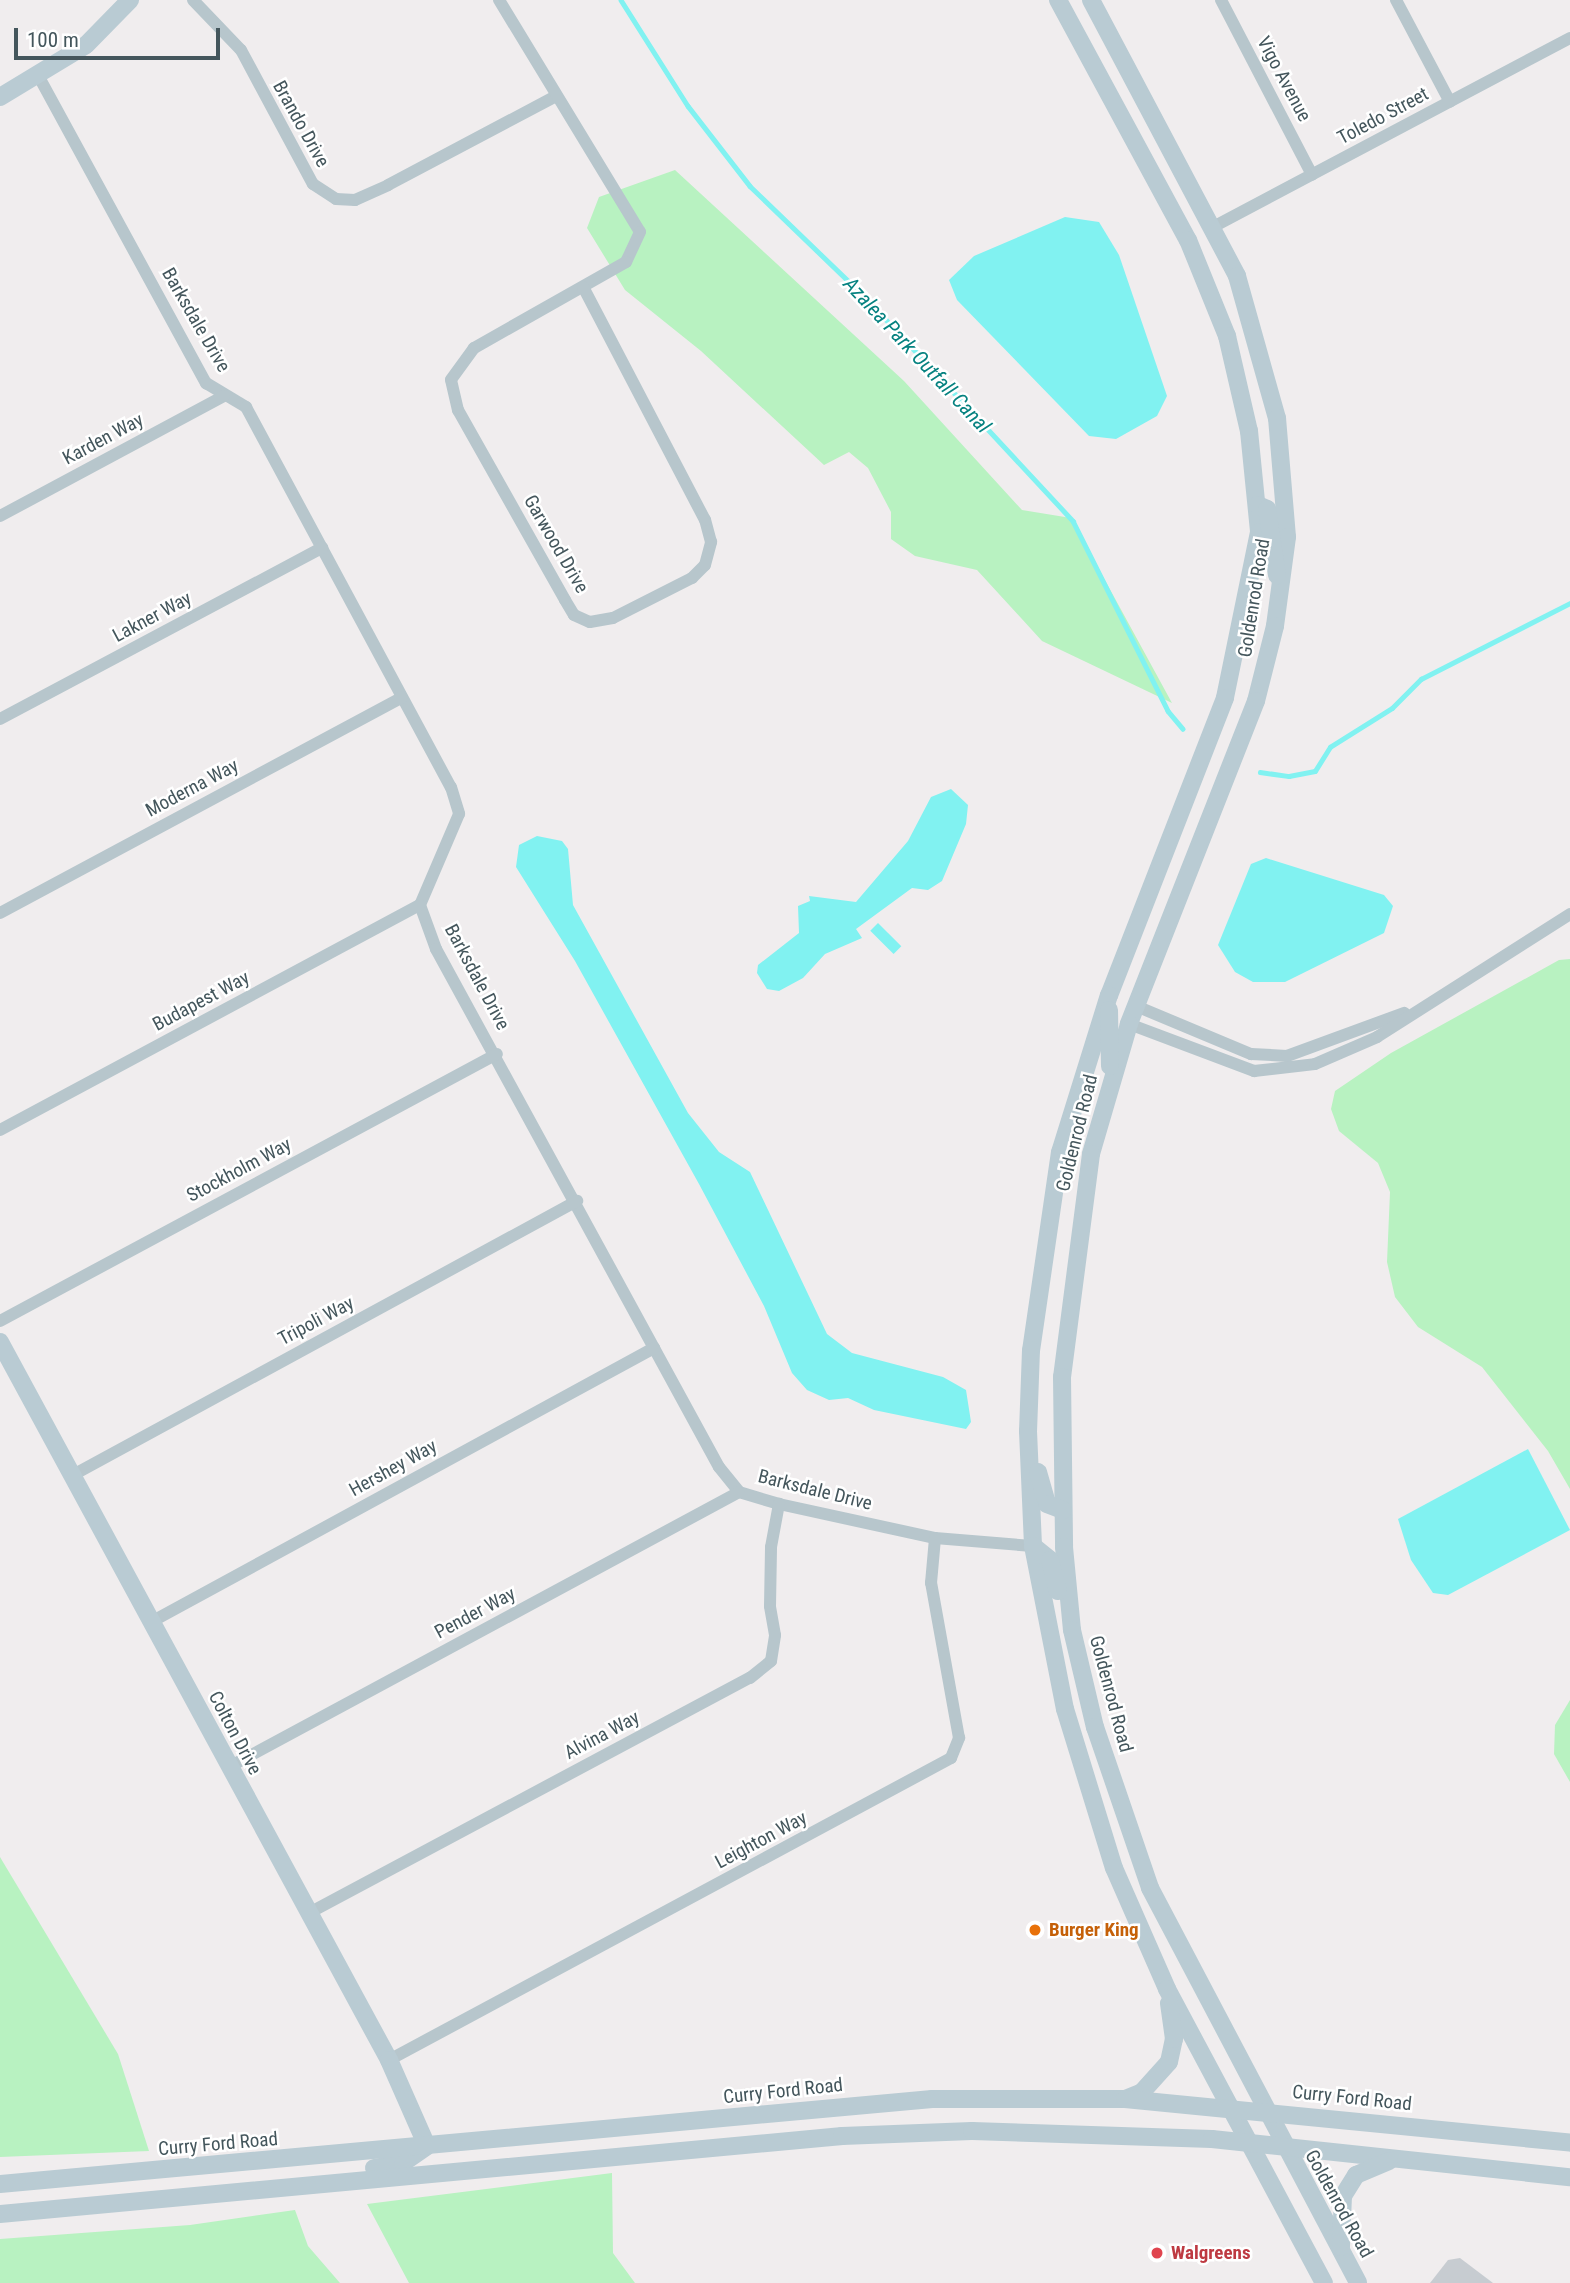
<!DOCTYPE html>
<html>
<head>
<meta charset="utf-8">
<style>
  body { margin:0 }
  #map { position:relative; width:1570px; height:2283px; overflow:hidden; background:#f0edee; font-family:"Roboto Condensed",sans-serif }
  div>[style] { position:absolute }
  .green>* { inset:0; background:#b8f2c1 }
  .water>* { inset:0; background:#81f2f1; transform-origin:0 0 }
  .stream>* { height:4.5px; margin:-2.25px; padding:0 2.25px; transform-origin:2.25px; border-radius:2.25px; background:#81f2f1 }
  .building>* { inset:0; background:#c7ccd1 }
  .street>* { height:12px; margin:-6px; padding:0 6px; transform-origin:6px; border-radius:6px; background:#b7c6cc }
  .secondary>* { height:18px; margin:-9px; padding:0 9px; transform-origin:9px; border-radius:9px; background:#b9cbd3 }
  .dots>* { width:19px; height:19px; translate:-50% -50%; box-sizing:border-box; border:4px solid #fff; border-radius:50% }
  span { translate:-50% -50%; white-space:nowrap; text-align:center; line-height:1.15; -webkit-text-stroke:5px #fff; paint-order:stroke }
  .street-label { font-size:19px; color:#44565c }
  .food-label { font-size:19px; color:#c56008; font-weight:700 }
  .left { translate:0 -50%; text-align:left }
  .health-label { font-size:19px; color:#be3a42; font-weight:700 }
  .water-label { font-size:21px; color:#068280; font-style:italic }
  .scale { position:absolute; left:14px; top:28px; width:206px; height:32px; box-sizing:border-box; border:4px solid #44565c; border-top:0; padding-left:9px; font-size:21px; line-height:24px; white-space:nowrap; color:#44565c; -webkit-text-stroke:5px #fff; paint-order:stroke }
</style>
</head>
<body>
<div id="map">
  <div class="green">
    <div style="clip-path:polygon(675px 170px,904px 381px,1022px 510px,1071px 518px,1172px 703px,1042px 641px,977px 570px,915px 556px,891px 539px,891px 512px,868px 468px,849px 452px,824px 465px,701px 351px,625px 290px,587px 228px,599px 197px)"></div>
    <div style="clip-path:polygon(1570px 959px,1570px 1489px,1548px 1451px,1482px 1367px,1418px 1327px,1395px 1297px,1387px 1262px,1390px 1192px,1378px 1163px,1339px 1131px,1331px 1109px,1335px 1091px,1391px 1053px,1559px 960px)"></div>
    <div style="clip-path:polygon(1570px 1700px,1570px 1782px,1554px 1754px,1555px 1725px)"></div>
    <div style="clip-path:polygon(0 1857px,118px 2054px,149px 2151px,0 2157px)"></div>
    <div style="clip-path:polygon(612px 2173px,613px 2253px,635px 2283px,409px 2283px,367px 2204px)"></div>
    <div style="clip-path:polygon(295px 2210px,308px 2246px,340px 2283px,0 2283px,0 2239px,190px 2225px)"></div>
  </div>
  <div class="water">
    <div style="clip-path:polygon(1065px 217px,1099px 222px,1119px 255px,1167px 396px,1157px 416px,1116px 439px,1089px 436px,957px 300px,949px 280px,974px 256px)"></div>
    <div style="clip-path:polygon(951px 789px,968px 805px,966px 824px,942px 881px,928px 890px,912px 888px,856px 929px,862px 938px,825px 954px,803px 978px,779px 991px,767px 989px,757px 973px,758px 965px,799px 933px,798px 906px,810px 901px,809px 896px,856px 902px,908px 841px,931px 797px)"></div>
    <div style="clip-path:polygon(537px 836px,562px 841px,568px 849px,573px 905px,688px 1113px,719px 1152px,750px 1172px,827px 1334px,852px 1353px,943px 1377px,966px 1390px,971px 1422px,966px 1429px,874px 1410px,848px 1398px,829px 1400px,807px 1390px,792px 1373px,764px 1306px,699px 1184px,575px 961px,516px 867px,519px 845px)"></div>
    <div style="clip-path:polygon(1266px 858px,1384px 895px,1393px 906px,1384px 933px,1285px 982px,1253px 982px,1235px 972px,1218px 945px,1251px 864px)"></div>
    <div style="left:878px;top:923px;width:33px;height:11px;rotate:45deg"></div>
    <div style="clip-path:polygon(1528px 1449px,1570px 1530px,1448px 1595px,1433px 1593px,1411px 1560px,1398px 1519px)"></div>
  </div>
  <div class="stream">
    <div style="left:621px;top:0;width:125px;rotate:57.7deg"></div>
    <div style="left:688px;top:106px;width:101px;rotate:52.2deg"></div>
    <div style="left:750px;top:186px;width:160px;rotate:44deg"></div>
    <div style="left:865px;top:297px;width:306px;rotate:47.1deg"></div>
    <div style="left:1073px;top:521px;width:212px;rotate:63.4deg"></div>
    <div style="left:1168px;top:711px;width:23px;rotate:50deg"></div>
    <div style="left:1260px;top:772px;width:29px;rotate:8deg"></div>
    <div style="left:1289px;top:776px;width:26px;rotate:-11deg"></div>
    <div style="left:1315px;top:771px;width:28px;rotate:-58deg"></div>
    <div style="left:1330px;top:747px;width:73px;rotate:-32.2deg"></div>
    <div style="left:1392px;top:708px;width:41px;rotate:-45deg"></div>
    <div style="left:1421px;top:679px;width:167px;rotate:-27deg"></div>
  </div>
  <div class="building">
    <div style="clip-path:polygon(1460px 2258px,1493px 2283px,1430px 2283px,1448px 2260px)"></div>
  </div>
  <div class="street">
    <div style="left:193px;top:0;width:69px;rotate:46.2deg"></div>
    <div style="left:241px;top:50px;width:152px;rotate:61.8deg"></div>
    <div style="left:313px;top:184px;width:27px;rotate:33deg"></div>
    <div style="left:336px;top:199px;width:19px;rotate:3deg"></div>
    <div style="left:355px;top:200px;width:36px;rotate:-24deg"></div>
    <div style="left:388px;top:185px;width:190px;rotate:-27.9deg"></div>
    <div style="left:499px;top:0;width:271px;rotate:58.7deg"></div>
    <div style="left:640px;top:232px;width:33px;rotate:115deg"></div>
    <div style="left:626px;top:262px;width:175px;rotate:150.5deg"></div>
    <div style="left:474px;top:348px;width:39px;rotate:126deg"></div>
    <div style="left:451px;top:380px;width:31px;rotate:77deg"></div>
    <div style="left:458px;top:410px;width:218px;rotate:60.6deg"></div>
    <div style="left:565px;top:600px;width:17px;rotate:59deg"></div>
    <div style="left:574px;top:615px;width:17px;rotate:24deg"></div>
    <div style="left:590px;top:622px;width:23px;rotate:-10deg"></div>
    <div style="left:613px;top:618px;width:89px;rotate:-26.9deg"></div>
    <div style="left:692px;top:578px;width:18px;rotate:-45deg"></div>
    <div style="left:705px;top:565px;width:24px;rotate:-75deg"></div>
    <div style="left:711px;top:542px;width:23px;rotate:-105deg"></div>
    <div style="left:705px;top:520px;width:263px;rotate:-117.6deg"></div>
    <div style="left:1221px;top:0;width:197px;rotate:62.5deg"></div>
    <div style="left:1396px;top:0;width:115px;rotate:62.1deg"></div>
    <div style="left:39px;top:77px;width:349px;rotate:61.4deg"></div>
    <div style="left:206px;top:383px;width:47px;rotate:31deg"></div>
    <div style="left:246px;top:407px;width:432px;rotate:61.7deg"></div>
    <div style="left:451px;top:787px;width:28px;rotate:73deg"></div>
    <div style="left:459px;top:814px;width:99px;rotate:113.2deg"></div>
    <div style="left:420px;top:905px;width:47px;rotate:70deg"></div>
    <div style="left:436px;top:949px;width:590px;rotate:61.35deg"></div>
    <div style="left:719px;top:1467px;width:32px;rotate:51deg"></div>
    <div style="left:739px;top:1492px;width:42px;rotate:16.7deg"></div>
    <div style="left:779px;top:1504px;width:160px;rotate:12.3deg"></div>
    <div style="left:935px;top:1538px;width:98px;rotate:4.7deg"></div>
    <div style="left:1213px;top:227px;width:404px;rotate:-27.9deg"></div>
    <div style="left:0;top:516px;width:254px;rotate:-28.2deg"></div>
    <div style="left:0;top:719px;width:365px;rotate:-28deg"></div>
    <div style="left:0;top:913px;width:456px;rotate:-28.2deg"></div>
    <div style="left:1136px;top:1006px;width:125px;rotate:22.7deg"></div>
    <div style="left:1251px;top:1054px;width:36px;rotate:3deg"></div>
    <div style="left:1287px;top:1056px;width:125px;rotate:-20.2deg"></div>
    <div style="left:1129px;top:1024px;width:134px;rotate:20.6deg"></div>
    <div style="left:1254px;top:1071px;width:61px;rotate:-6.5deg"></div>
    <div style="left:1315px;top:1064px;width:68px;rotate:-23.5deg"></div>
    <div style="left:1377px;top:1037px;width:229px;rotate:-32.5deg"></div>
    <div style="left:0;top:1130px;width:476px;rotate:-28.2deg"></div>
    <div style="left:0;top:1321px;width:564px;rotate:-28.25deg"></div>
    <div style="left:73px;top:1475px;width:574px;rotate:-28.53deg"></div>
    <div style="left:151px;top:1622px;width:573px;rotate:-28.58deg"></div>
    <div style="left:229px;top:1767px;width:579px;rotate:-28.33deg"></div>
    <div style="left:309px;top:1913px;width:500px;rotate:-28.1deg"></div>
    <div style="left:750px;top:1678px;width:27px;rotate:-39deg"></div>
    <div style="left:771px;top:1661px;width:26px;rotate:-81deg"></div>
    <div style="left:775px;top:1635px;width:29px;rotate:-100deg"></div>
    <div style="left:770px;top:1606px;width:59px;rotate:-89deg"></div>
    <div style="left:771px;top:1547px;width:44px;rotate:-79.5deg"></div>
    <div style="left:389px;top:2060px;width:638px;rotate:-28.25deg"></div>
    <div style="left:951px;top:1758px;width:22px;rotate:-68deg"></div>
    <div style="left:959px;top:1738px;width:158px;rotate:-100.2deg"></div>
    <div style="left:931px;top:1583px;width:45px;rotate:-84.9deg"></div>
  </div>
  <div class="secondary">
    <div style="left:1058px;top:0;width:273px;rotate:61.6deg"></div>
    <div style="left:1188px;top:240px;width:104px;rotate:67.9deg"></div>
    <div style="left:1227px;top:336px;width:98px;rotate:77deg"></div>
    <div style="left:1249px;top:431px;width:101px;rotate:84.3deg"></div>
    <div style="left:1259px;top:532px;width:169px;rotate:101.6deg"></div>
    <div style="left:1225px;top:698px;width:319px;rotate:111.3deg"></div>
    <div style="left:1109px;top:995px;width:164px;rotate:107.3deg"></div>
    <div style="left:1060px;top:1152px;width:200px;rotate:98.3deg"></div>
    <div style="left:1031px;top:1350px;width:81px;rotate:92.1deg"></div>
    <div style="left:1028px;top:1431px;width:115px;rotate:87.5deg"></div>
    <div style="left:1033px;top:1546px;width:166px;rotate:78.9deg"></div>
    <div style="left:1065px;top:1709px;width:166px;rotate:72.9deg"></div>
    <div style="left:1114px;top:1868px;width:132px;rotate:66.3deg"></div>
    <div style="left:1167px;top:1989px;width:333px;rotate:61.9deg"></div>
    <div style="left:1091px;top:0;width:312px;rotate:62.1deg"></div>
    <div style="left:1237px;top:276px;width:148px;rotate:74.3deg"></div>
    <div style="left:1277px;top:418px;width:119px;rotate:85.2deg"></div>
    <div style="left:1287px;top:537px;width:90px;rotate:97.7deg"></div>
    <div style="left:1275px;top:626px;width:77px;rotate:104.2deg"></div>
    <div style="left:1256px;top:701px;width:347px;rotate:111.5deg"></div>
    <div style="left:1129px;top:1024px;width:135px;rotate:106.3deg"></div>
    <div style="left:1091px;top:1154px;width:225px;rotate:97.4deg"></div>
    <div style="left:1062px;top:1377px;width:170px;rotate:89.3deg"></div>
    <div style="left:1064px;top:1547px;width:83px;rotate:84.5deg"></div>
    <div style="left:1072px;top:1630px;width:100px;rotate:76.7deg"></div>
    <div style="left:1095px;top:1727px;width:170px;rotate:71.1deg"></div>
    <div style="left:1150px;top:1888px;width:446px;rotate:62.2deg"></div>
    <div style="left:0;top:97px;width:100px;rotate:-31.2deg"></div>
    <div style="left:86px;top:45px;width:63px;rotate:-45.6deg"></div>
    <div style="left:1258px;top:505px;width:10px;rotate:24deg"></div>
    <div style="left:1267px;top:509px;width:67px;rotate:81.4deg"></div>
    <div style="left:1109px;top:1010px;width:56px;rotate:89deg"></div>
    <div style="left:0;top:1342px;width:817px;rotate:61.55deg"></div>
    <div style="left:389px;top:2060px;width:94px;rotate:66.2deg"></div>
    <div style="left:1038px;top:1472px;width:33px;rotate:74deg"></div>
    <div style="left:1047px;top:1504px;width:17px;rotate:21deg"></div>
    <div style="left:1033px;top:1546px;width:22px;rotate:39deg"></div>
    <div style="left:1050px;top:1560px;width:32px;rotate:76deg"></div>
    <div style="left:1125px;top:2099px;width:18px;rotate:-22deg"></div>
    <div style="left:1142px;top:2092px;width:40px;rotate:-48deg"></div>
    <div style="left:1169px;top:2062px;width:24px;rotate:-78deg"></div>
    <div style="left:1174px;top:2039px;width:36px;rotate:-98deg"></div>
    <div style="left:374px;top:2168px;width:29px;rotate:-10deg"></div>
    <div style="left:403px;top:2163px;width:29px;rotate:-35deg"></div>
    <div style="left:0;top:2184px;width:936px;rotate:-5.21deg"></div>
    <div style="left:932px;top:2099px;width:193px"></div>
    <div style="left:1125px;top:2099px;width:447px;rotate:5.6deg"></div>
    <div style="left:0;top:2214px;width:846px;rotate:-5.29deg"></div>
    <div style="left:842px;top:2136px;width:130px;rotate:-2.2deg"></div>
    <div style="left:972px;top:2131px;width:240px;rotate:1.9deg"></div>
    <div style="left:1212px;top:2139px;width:360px;rotate:6.1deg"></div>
    <div style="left:1341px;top:2247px;width:51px;rotate:-87.8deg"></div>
    <div style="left:1343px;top:2196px;width:25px;rotate:-58deg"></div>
    <div style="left:1356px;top:2175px;width:36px;rotate:-23deg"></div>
  </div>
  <div class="dots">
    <div style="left:1035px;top:1930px;background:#e8710a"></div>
    <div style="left:1157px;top:2253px;background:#e0444e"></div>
  </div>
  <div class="street-label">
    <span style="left:1284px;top:79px;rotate:62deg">Vigo Avenue</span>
    <span style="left:1383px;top:116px;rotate:-28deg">Toledo Street</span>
    <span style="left:301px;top:124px;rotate:61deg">Brando Drive</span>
    <span style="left:196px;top:320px;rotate:60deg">Barksdale Drive</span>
    <span style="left:103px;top:439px;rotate:-28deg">Karden Way</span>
    <span style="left:556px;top:544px;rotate:60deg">Garwood Drive</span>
    <span style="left:1254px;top:598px;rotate:-81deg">Goldenrod Road</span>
    <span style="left:152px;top:617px;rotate:-28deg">Lakner Way</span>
    <span style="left:192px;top:788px;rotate:-28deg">Moderna Way</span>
    <span style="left:477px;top:977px;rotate:62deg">Barksdale Drive</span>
    <span style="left:201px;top:1001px;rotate:-28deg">Budapest Way</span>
    <span style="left:1077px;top:1133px;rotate:-76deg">Goldenrod Road</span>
    <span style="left:239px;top:1170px;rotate:-28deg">Stockholm Way</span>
    <span style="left:316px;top:1321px;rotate:-28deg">Tripoli Way</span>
    <span style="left:393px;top:1468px;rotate:-29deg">Hershey Way</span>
    <span style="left:815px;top:1490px;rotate:14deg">Barksdale Drive</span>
    <span style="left:475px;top:1613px;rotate:-28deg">Pender Way</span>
    <span style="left:1111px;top:1694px;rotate:75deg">Goldenrod Road</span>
    <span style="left:235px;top:1733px;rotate:62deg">Colton Drive</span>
    <span style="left:602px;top:1735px;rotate:-28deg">Alvina Way</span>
    <span style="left:761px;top:1840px;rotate:-28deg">Leighton Way</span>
    <span style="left:783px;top:2091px;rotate:-6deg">Curry Ford Road</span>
    <span style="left:1352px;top:2098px;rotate:6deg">Curry Ford Road</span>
    <span style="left:218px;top:2144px;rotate:-5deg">Curry Ford Road</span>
    <span style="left:1339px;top:2204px;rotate:61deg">Goldenrod Road</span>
  </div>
  <div class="food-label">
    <span class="left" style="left:1049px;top:1930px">Burger King</span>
  </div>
  <div class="health-label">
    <span class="left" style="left:1171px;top:2253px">Walgreens</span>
  </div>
  <div class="water-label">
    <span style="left:917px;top:355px;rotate:47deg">Azalea Park Outfall Canal</span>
  </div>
  <div class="scale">100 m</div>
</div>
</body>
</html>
